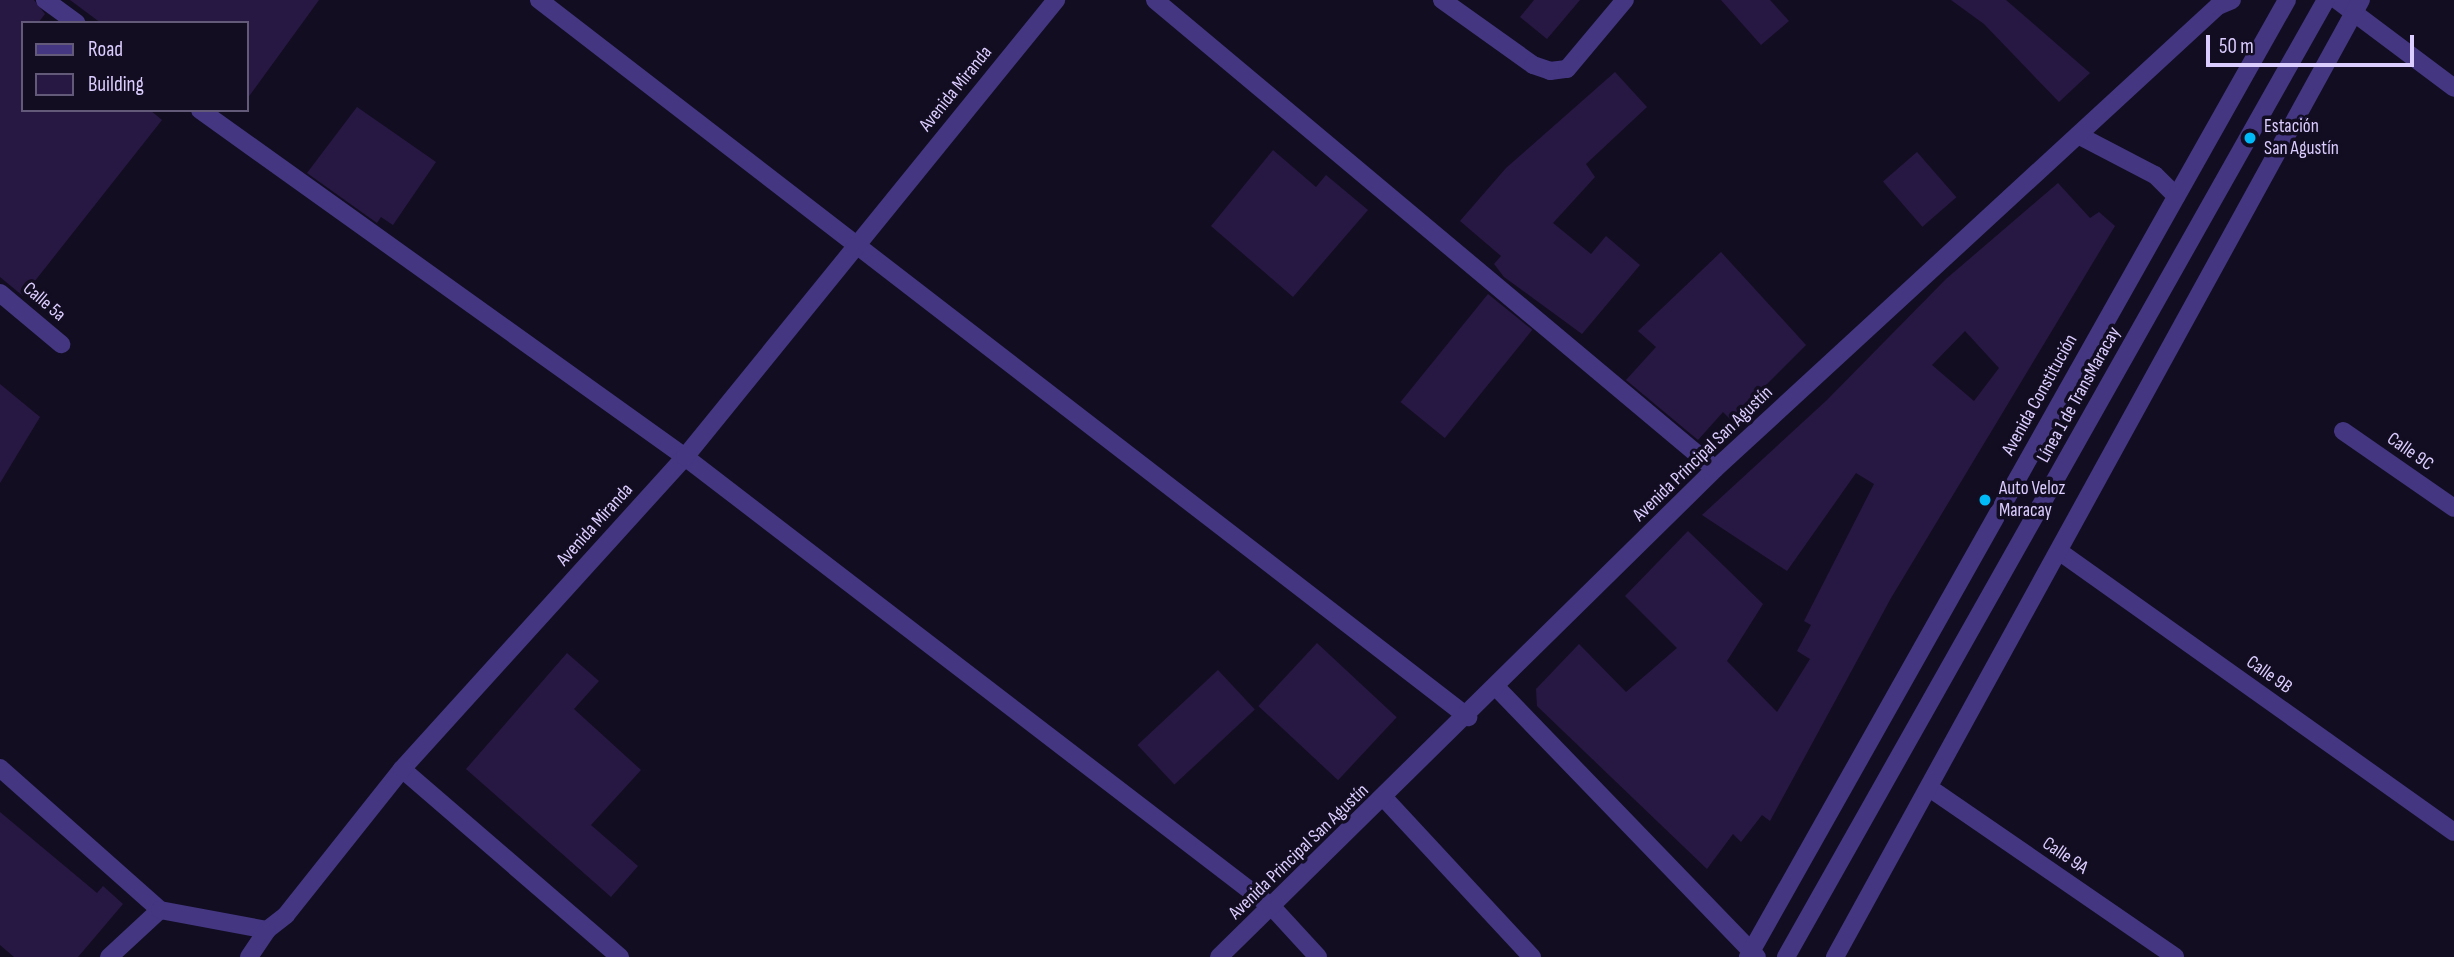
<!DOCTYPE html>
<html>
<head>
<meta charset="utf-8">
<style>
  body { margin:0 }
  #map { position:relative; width:2454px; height:957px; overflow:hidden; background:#130d22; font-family:"Sofia Sans Condensed",sans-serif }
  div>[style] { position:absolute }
  .building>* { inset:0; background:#271843; transform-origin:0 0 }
  .minor>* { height:18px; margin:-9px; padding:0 9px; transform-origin:9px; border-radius:9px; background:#453682 }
  .dots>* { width:19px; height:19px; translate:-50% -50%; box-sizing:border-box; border:4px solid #130d22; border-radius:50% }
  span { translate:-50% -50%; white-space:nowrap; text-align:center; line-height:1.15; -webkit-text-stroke:7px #130d22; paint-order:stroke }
  .street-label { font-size:19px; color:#dbcdff }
  .poi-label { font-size:19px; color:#dbcdff }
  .left { translate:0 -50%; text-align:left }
  .legend { position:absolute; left:21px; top:21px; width:228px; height:91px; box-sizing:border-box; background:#130d22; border:2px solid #635a7a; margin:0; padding:9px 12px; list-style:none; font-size:21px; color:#dbcdff }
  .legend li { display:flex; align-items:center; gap:14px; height:35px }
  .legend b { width:35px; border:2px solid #635a7a }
  .scale { position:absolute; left:2206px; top:35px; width:208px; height:32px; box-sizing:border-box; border:4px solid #dbcdff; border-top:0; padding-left:9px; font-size:21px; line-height:24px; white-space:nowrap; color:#dbcdff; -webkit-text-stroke:5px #130d22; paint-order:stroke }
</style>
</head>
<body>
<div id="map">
  <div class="building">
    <div style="clip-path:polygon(0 0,34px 0,45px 14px,38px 23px,23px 23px,23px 110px,150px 110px,162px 120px,23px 296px,0 277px)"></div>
    <div style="clip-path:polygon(70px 0,319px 0,247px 99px,247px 23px,101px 23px)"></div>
    <div style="clip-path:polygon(1534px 0,1580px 0,1547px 39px,1520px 17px)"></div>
    <div style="clip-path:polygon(1721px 0,1770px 0,1789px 21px,1761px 45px)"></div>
    <div style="clip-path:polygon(1951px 0,2006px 0,2090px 73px,2059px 102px,1984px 24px)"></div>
    <div style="clip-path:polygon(1615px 72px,1647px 107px,1586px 164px,1595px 177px,1553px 223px,1591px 254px,1606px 236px,1640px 265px,1582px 334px,1504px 277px,1494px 264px,1501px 256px,1460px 221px,1506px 168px)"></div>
    <div style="clip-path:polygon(357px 107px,436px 162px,393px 225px,381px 217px,377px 223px,307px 173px)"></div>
    <div style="clip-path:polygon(1273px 150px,1316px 187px,1326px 175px,1368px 210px,1293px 297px,1211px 226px)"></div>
    <div style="left:1917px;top:152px;width:60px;height:45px;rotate:49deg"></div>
    <div style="clip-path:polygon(evenodd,2058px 183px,2090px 218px,2099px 212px,2115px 226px,1891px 598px,1770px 821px,1762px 815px,1741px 842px,1733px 834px,1707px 869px,1537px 706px,1536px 689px,1579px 644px,1626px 692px,1677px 648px,1625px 596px,1688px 531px,1763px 604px,1727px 661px,1777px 712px,1810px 659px,1797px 651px,1811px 625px,1804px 621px,1874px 484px,1856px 473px,1787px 571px,1702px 515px,1827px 400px,1946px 279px,2058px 183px,1965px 331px,1999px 368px,1974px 401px,1932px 365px,1965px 331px)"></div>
    <div style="clip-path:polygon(1721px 252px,1806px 345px,1731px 420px,1723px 412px,1698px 440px,1626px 380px,1656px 347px,1638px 331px)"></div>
    <div style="left:1488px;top:294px;width:57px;height:139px;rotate:39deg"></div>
    <div style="clip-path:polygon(0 384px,40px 417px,0 483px)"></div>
    <div style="left:1317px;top:643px;width:109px;height:86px;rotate:43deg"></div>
    <div style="clip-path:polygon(567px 653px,599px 681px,574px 709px,641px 770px,591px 825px,638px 866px,611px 897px,466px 769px)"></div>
    <div style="left:1218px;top:670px;width:54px;height:110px;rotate:47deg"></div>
    <div style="clip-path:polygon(0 812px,97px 893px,103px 886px,123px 904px,78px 957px,14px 957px,0 945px)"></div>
  </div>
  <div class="minor">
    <div style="left:45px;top:0;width:39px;rotate:36deg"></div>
    <div style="left:539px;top:0;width:1174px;rotate:37.66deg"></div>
    <div style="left:1155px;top:0;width:730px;rotate:39.95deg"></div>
    <div style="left:1442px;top:0;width:112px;rotate:35.5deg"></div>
    <div style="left:1533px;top:65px;width:18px;rotate:19deg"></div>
    <div style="left:1550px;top:71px;width:17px;rotate:-7deg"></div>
    <div style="left:1567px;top:69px;width:90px;rotate:-50deg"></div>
    <div style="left:2337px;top:0;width:146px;rotate:36.9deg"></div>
    <div style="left:200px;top:110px;width:596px;rotate:35.58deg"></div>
    <div style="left:685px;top:457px;width:742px;rotate:37.5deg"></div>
    <div style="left:1274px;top:909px;width:65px;rotate:47.5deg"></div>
    <div style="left:2078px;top:135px;width:87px;rotate:27.5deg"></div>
    <div style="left:2155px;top:175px;width:30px;rotate:45deg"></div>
    <div style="left:0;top:293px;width:80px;rotate:39.9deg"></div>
    <div style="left:2343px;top:431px;width:135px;rotate:34.7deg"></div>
    <div style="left:2060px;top:552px;width:483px;rotate:35.4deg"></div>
    <div style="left:1497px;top:688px;width:374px;rotate:46deg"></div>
    <div style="left:0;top:768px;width:214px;rotate:41.6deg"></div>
    <div style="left:402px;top:769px;width:288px;rotate:40.8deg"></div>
    <div style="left:1931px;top:789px;width:296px;rotate:34.5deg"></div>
    <div style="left:1385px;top:799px;width:216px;rotate:47.1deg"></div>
    <div style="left:109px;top:957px;width:69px;rotate:-42.7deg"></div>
    <div style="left:160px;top:910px;width:109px;rotate:10.6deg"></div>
    <div style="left:267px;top:930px;width:24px;rotate:-38deg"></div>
    <div style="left:286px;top:915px;width:186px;rotate:-51.5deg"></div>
    <div style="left:402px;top:769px;width:421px;rotate:-47.8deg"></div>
    <div style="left:685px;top:457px;width:589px;rotate:-50.93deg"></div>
    <div style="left:249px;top:957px;width:32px;rotate:-56deg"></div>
    <div style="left:1219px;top:957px;width:696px;rotate:-44.53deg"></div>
    <div style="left:1715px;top:469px;width:684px;rotate:-42.63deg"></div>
    <div style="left:2218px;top:6px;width:15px;rotate:-23deg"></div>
    <div style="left:1748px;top:957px;width:1098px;rotate:-60.61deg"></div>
    <div style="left:1786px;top:957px;width:1099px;rotate:-60.57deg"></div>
    <div style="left:1835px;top:957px;width:1092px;rotate:-61.21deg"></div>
  </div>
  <div class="dots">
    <div style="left:2250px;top:138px;background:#00baf8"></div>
    <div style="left:1985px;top:500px;background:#00baf8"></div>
  </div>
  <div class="street-label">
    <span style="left:956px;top:89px;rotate:-51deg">Avenida Miranda</span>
    <span style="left:44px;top:302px;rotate:40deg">Calle 5a</span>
    <span style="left:2040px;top:395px;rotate:-61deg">Avenida Constitución</span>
    <span style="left:2079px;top:395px;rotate:-61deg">Línea 1 de TransMaracay</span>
    <span style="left:2410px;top:452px;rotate:35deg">Calle 9C</span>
    <span style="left:1703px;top:454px;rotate:-44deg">Avenida Principal San Agustín</span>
    <span style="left:595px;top:525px;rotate:-48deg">Avenida Miranda</span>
    <span style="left:2269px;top:675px;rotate:35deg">Calle 9B</span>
    <span style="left:1299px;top:852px;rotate:-44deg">Avenida Principal San Agustín</span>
    <span style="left:2065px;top:856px;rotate:34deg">Calle 9A</span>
  </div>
  <div class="poi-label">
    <span class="left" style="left:2264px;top:138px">Estación<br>San Agustín</span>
    <span class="left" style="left:1999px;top:500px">Auto Veloz<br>Maracay</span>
  </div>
  <ul class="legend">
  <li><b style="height:9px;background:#453682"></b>Road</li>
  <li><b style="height:19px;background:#271843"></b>Building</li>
  </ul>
  <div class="scale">50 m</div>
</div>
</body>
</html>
